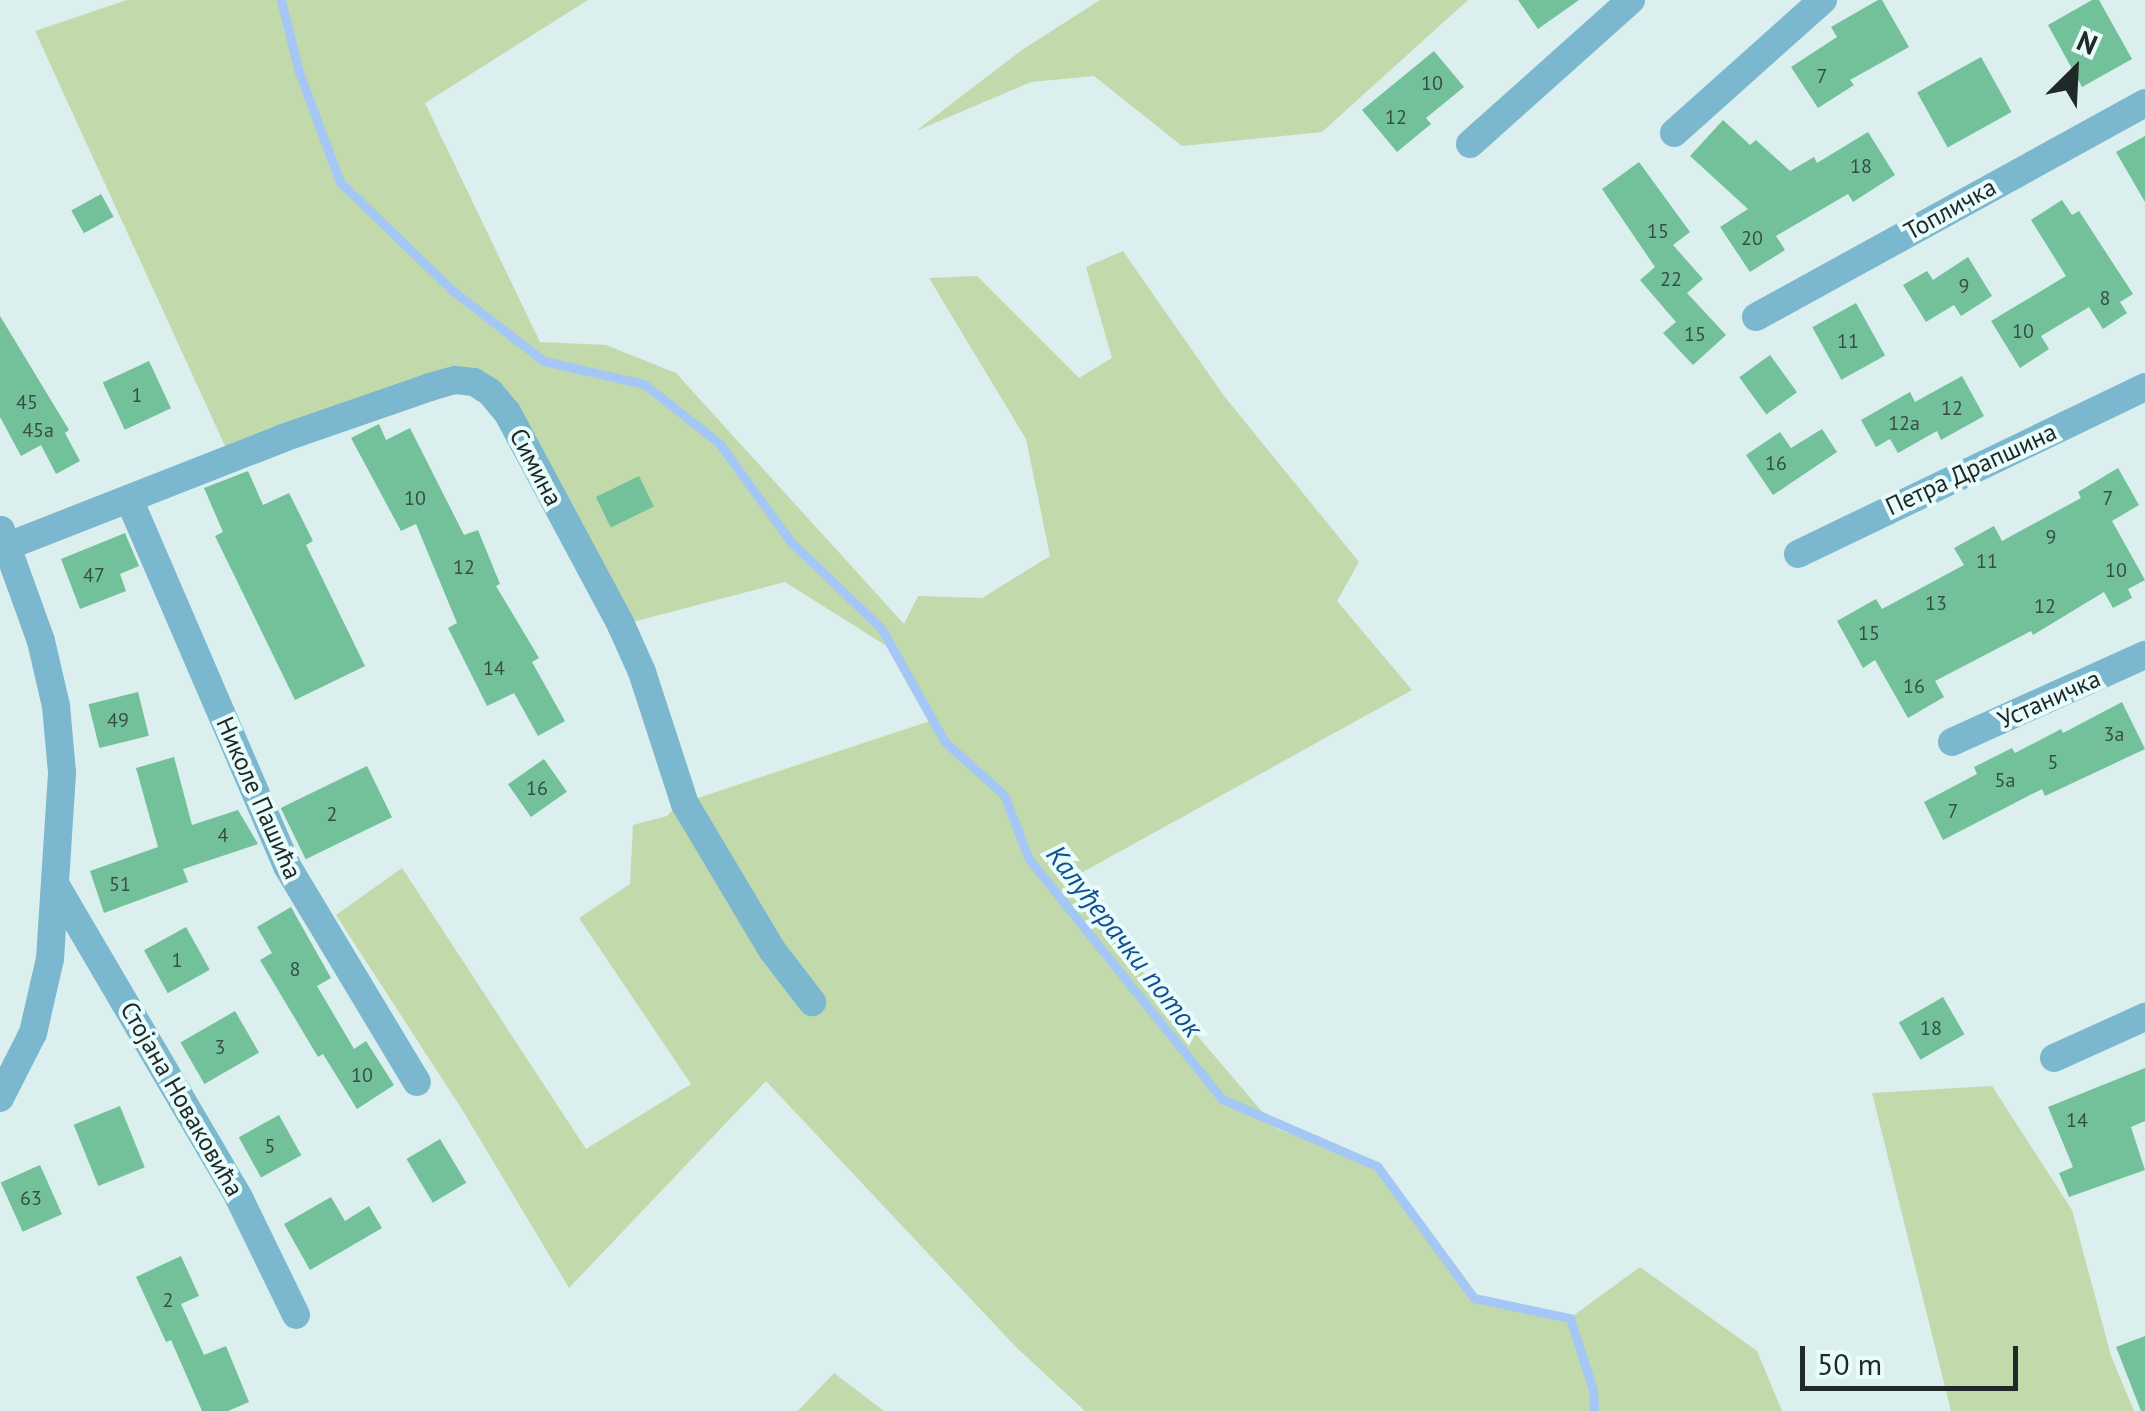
<!DOCTYPE html>
<html>
<head>
<meta charset="utf-8">
<style>
  body { margin:0 }
  #map { position:relative; width:2145px; height:1411px; overflow:hidden; background:#daefee; font-family:"PT Sans",sans-serif }
  div>[style] { position:absolute }
  .green>* { inset:0; background:#c2d9ac }
  .stream>* { height:9px; margin:-4.5px; padding:0 4.5px; transform-origin:4.5px; border-radius:4.5px; background:#a4c7f6 }
  .building>* { inset:0; background:#73c19a; transform-origin:0 0 }
  .minor>* { height:28px; margin:-14px; padding:0 14px; transform-origin:14px; border-radius:14px; background:#7bb7ce }
  span { translate:-50% -50%; white-space:nowrap; text-align:center; line-height:1.15; -webkit-text-stroke:8px #e7fcfb; paint-order:stroke }
  .number-label { font-size:20px; color:#364f44 }
  .number-label span { -webkit-text-stroke-width:0 }
  .street-label { font-size:25px; color:#212928 }
  .water-label { font-size:28px; color:#154d92; font-style:italic }
  .north { position:absolute; left:2025px; top:20px; width:100px; height:100px; -webkit-text-stroke:8px #e7fcfb; paint-order:stroke; rotate:24deg; font-size:28px; font-weight:700; line-height:40px; text-align:center; color:#212928 }
  .north::after { content:''; display:block; margin:auto; width:35px; height:45px; background:#212928; clip-path:polygon(50% 0,100% 100%,50% 72%,0 100%) }
  .scale { position:absolute; left:1800px; top:1346px; width:218px; height:45px; box-sizing:border-box; border:5px solid #212928; border-top:0; padding-left:12px; font-size:30px; line-height:35px; white-space:nowrap; color:#212928; -webkit-text-stroke:8px #e7fcfb; paint-order:stroke }
</style>
</head>
<body>
<div id="map">
  <div class="green">
    <div style="clip-path:polygon(127px 0,588px 0,425px 103px,540px 342px,606px 345px,676px 373px,904px 624px,918px 596px,982px 598px,1050px 556px,1026px 439px,929px 278px,977px 276px,1079px 378px,1112px 358px,1086px 267px,1123px 251px,1224px 396px,1359px 562px,1337px 601px,1412px 690px,1081px 873px,1112px 936px,1277px 1129px,1377px 1166px,1474px 1298px,1570px 1318px,1640px 1267px,1757px 1351px,1782px 1411px,1085px 1411px,1015px 1346px,766px 1081px,569px 1288px,463px 1111px,336px 915px,402px 868px,586px 1149px,691px 1084px,579px 918px,630px 884px,633px 825px,667px 816px,677px 805px,933px 720px,893px 650px,785px 582px,621px 625px,490px 392px,430px 387px,231px 459px,35px 31px)"></div>
    <div style="clip-path:polygon(1100px 0,1468px 0,1322px 132px,1182px 146px,1094px 76px,1031px 82px,916px 131px,1022px 50px)"></div>
    <div style="clip-path:polygon(1992px 1086px,2072px 1210px,2111px 1356px,2134px 1411px,1951px 1411px,1872px 1093px)"></div>
    <div style="clip-path:polygon(834px 1373px,884px 1411px,798px 1411px)"></div>
  </div>
  <div class="stream">
    <div style="left:281px;top:0;width:74px;rotate:76deg"></div>
    <div style="left:299px;top:72px;width:117px;rotate:69.6deg"></div>
    <div style="left:340px;top:182px;width:157px;rotate:44deg"></div>
    <div style="left:453px;top:291px;width:115px;rotate:37.6deg"></div>
    <div style="left:544px;top:361px;width:103px;rotate:13deg"></div>
    <div style="left:644px;top:384px;width:95px;rotate:38.2deg"></div>
    <div style="left:719px;top:443px;width:122px;rotate:54deg"></div>
    <div style="left:791px;top:542px;width:124px;rotate:43.7deg"></div>
    <div style="left:881px;top:628px;width:131px;rotate:60.7deg"></div>
    <div style="left:945px;top:742px;width:79px;rotate:41.9deg"></div>
    <div style="left:1004px;top:795px;width:69px;rotate:68.7deg"></div>
    <div style="left:1029px;top:859px;width:308px;rotate:51.2deg"></div>
    <div style="left:1222px;top:1099px;width:169px;rotate:23.4deg"></div>
    <div style="left:1377px;top:1166px;width:164px;rotate:53.7deg"></div>
    <div style="left:1474px;top:1298px;width:98px;rotate:11.8deg"></div>
    <div style="left:1570px;top:1318px;width:76px;rotate:72.3deg"></div>
    <div style="left:1593px;top:1390px;width:21px;rotate:87deg"></div>
  </div>
  <div class="building">
    <div style="clip-path:polygon(1518px 0,1579px 0,1538px 29px)"></div>
    <div style="clip-path:polygon(1878px 0,1882px 0,1909px 47px,1850px 80px,1854px 85px,1818px 108px,1791px 67px,1837px 37px,1831px 27px)"></div>
    <div style="clip-path:polygon(2092px 0,2099px 0,2132px 59px,2082px 87px,2048px 25px)"></div>
    <div style="clip-path:polygon(1434px 51px,1464px 87px,1426px 118px,1431px 124px,1397px 152px,1362px 110px)"></div>
    <div style="left:1981px;top:57px;width:63px;height:73px;rotate:61deg"></div>
    <div style="clip-path:polygon(1723px 120px,1750px 145px,1756px 140px,1790px 171px,1814px 157px,1817px 163px,1868px 132px,1895px 175px,1853px 202px,1848px 194px,1776px 236px,1785px 250px,1750px 272px,1720px 227px,1748px 209px,1690px 156px)"></div>
    <div style="clip-path:polygon(2145px 136px,2145px 202px,2116px 152px)"></div>
    <div style="clip-path:polygon(1639px 162px,1690px 232px,1673px 245px,1703px 279px,1687px 293px,1726px 335px,1693px 365px,1663px 333px,1676px 322px,1640px 280px,1655px 267px,1602px 189px)"></div>
    <div style="left:101px;top:194px;width:26px;height:34px;rotate:61deg"></div>
    <div style="clip-path:polygon(2062px 200px,2072px 215px,2079px 211px,2133px 294px,2120px 302px,2127px 313px,2103px 329px,2089px 307px,2041px 336px,2049px 349px,2020px 368px,1991px 321px,2066px 276px,2031px 220px)"></div>
    <div style="clip-path:polygon(1968px 257px,1992px 296px,1961px 316px,1954px 305px,1926px 322px,1903px 285px,1927px 271px,1933px 280px)"></div>
    <div style="left:1856px;top:303px;width:60px;height:50px;rotate:61deg"></div>
    <div style="clip-path:polygon(0 316px,69px 430px,65px 433px,80px 461px,56px 474px,41px 445px,21px 456px,0 417px)"></div>
    <div style="left:1770px;top:355px;width:46px;height:38px;rotate:54deg"></div>
    <div style="left:149px;top:361px;width:52px;height:51px;rotate:65deg"></div>
    <div style="clip-path:polygon(1962px 376px,1984px 416px,1941px 440px,1937px 431px,1898px 453px,1890px 439px,1876px 447px,1861px 420px,1910px 392px,1915px 402px)"></div>
    <div style="clip-path:polygon(379px 424px,386px 440px,410px 428px,464px 535px,478px 530px,500px 584px,496px 586px,539px 658px,532px 662px,565px 721px,538px 736px,514px 693px,487px 706px,448px 628px,457px 623px,416px 524px,401px 531px,351px 438px)"></div>
    <div style="clip-path:polygon(1822px 429px,1837px 452px,1773px 495px,1746px 455px,1780px 432px,1791px 448px)"></div>
    <div style="clip-path:polygon(2118px 468px,2139px 505px,2112px 521px,2145px 580px,2128px 589px,2132px 598px,2113px 608px,2104px 592px,2033px 635px,2031px 631px,1935px 681px,1944px 697px,1908px 718px,1875px 660px,1863px 668px,1837px 621px,1876px 599px,1882px 609px,1964px 565px,1954px 548px,1994px 526px,2002px 541px,2081px 498px,2078px 492px)"></div>
    <div style="clip-path:polygon(248px 471px,263px 505px,289px 493px,313px 541px,306px 545px,365px 666px,295px 700px,215px 536px,223px 532px,204px 488px)"></div>
    <div style="left:639px;top:476px;width:34px;height:48px;rotate:64deg"></div>
    <div style="clip-path:polygon(125px 533px,139px 566px,120px 574px,126px 591px,80px 609px,61px 559px)"></div>
    <div style="left:138px;top:692px;width:45px;height:51px;rotate:76deg"></div>
    <div style="clip-path:polygon(2122px 702px,2145px 749px,2045px 796px,2042px 789px,1943px 840px,1924px 802px,1977px 774px,1974px 767px,2012px 748px,2015px 753px,2061px 729px,2063px 733px)"></div>
    <div style="clip-path:polygon(174px 757px,192px 825px,238px 810px,258px 844px,183px 869px,188px 882px,104px 913px,90px 871px,158px 847px,136px 768px)"></div>
    <div style="left:544px;top:759px;width:40px;height:44px;rotate:55deg"></div>
    <div style="left:367px;top:766px;width:57px;height:96px;rotate:64deg"></div>
    <div style="clip-path:polygon(291px 907px,331px 978px,317px 986px,354px 1049px,366px 1041px,394px 1085px,357px 1109px,323px 1054px,318px 1057px,260px 960px,272px 953px,257px 927px)"></div>
    <div style="left:186px;top:927px;width:49px;height:48px;rotate:61deg"></div>
    <div style="left:1943px;top:997px;width:43px;height:51px;rotate:60deg"></div>
    <div style="left:235px;top:1011px;width:48px;height:63px;rotate:60deg"></div>
    <div style="clip-path:polygon(2145px 1068px,2145px 1121px,2131px 1127px,2145px 1170px,2069px 1197px,2059px 1173px,2073px 1167px,2048px 1107px)"></div>
    <div style="left:120px;top:1106px;width:66px;height:50px;rotate:68deg"></div>
    <div style="left:279px;top:1115px;width:46px;height:46px;rotate:61deg"></div>
    <div style="left:440px;top:1139px;width:51px;height:39px;rotate:59deg"></div>
    <div style="left:40px;top:1165px;width:54px;height:43px;rotate:66deg"></div>
    <div style="clip-path:polygon(331px 1197px,345px 1221px,369px 1206px,382px 1228px,310px 1270px,284px 1224px)"></div>
    <div style="clip-path:polygon(181px 1256px,199px 1296px,181px 1304px,204px 1355px,226px 1346px,249px 1402px,228px 1411px,202px 1411px,171px 1340px,166px 1342px,136px 1277px)"></div>
    <div style="clip-path:polygon(2145px 1336px,2145px 1411px,2141px 1411px,2116px 1347px)"></div>
  </div>
  <div class="minor">
    <div style="left:1674px;top:133px;width:200px;rotate:-41.8deg"></div>
    <div style="left:1470px;top:144px;width:216px;rotate:-41.8deg"></div>
    <div style="left:1756px;top:317px;width:444px;rotate:-28.8deg"></div>
    <div style="left:129px;top:499px;width:400px;rotate:66.7deg"></div>
    <div style="left:287px;top:866px;width:252px;rotate:59deg"></div>
    <div style="left:8px;top:546px;width:295px;rotate:-21.4deg"></div>
    <div style="left:283px;top:438px;width:156px;rotate:-19.1deg"></div>
    <div style="left:430px;top:387px;width:26px;rotate:-16deg"></div>
    <div style="left:455px;top:380px;width:19px;rotate:6deg"></div>
    <div style="left:474px;top:382px;width:19px;rotate:32deg"></div>
    <div style="left:490px;top:392px;width:26px;rotate:50deg"></div>
    <div style="left:507px;top:412px;width:242px;rotate:61.8deg"></div>
    <div style="left:621px;top:625px;width:51px;rotate:65.9deg"></div>
    <div style="left:642px;top:672px;width:139px;rotate:72deg"></div>
    <div style="left:685px;top:804px;width:170px;rotate:59.2deg"></div>
    <div style="left:772px;top:950px;width:66px;rotate:52.4deg"></div>
    <div style="left:1798px;top:554px;width:385px;rotate:-25.7deg"></div>
    <div style="left:1952px;top:742px;width:212px;rotate:-24.3deg"></div>
    <div style="left:58px;top:889px;width:358px;rotate:59.6deg"></div>
    <div style="left:239px;top:1198px;width:130px;rotate:64deg"></div>
    <div style="left:2054px;top:1058px;width:100px;rotate:-24.3deg"></div>
    <div style="left:0;top:1098px;width:73px;rotate:-63.1deg"></div>
    <div style="left:33px;top:1033px;width:76px;rotate:-77.1deg"></div>
    <div style="left:50px;top:959px;width:187px;rotate:-86.3deg"></div>
    <div style="left:62px;top:772px;width:66px;rotate:-95.2deg"></div>
    <div style="left:56px;top:706px;width:67px;rotate:-103deg"></div>
    <div style="left:41px;top:641px;width:118px;rotate:-109.8deg"></div>
  </div>
  <div class="number-label">
    <span style="left:1822px;top:76px">7</span>
    <span style="left:1432px;top:83px">10</span>
    <span style="left:1396px;top:117px">12</span>
    <span style="left:1861px;top:166px">18</span>
    <span style="left:1658px;top:231px">15</span>
    <span style="left:1752px;top:238px">20</span>
    <span style="left:1671px;top:279px">22</span>
    <span style="left:1964px;top:286px">9</span>
    <span style="left:2105px;top:298px">8</span>
    <span style="left:2023px;top:331px">10</span>
    <span style="left:1695px;top:334px">15</span>
    <span style="left:1848px;top:341px">11</span>
    <span style="left:137px;top:395px">1</span>
    <span style="left:27px;top:402px">45</span>
    <span style="left:1952px;top:408px">12</span>
    <span style="left:1904px;top:423px">12a</span>
    <span style="left:38px;top:430px">45a</span>
    <span style="left:1776px;top:463px">16</span>
    <span style="left:415px;top:498px">10</span>
    <span style="left:2108px;top:498px">7</span>
    <span style="left:2051px;top:537px">9</span>
    <span style="left:1987px;top:561px">11</span>
    <span style="left:464px;top:567px">12</span>
    <span style="left:2116px;top:570px">10</span>
    <span style="left:94px;top:575px">47</span>
    <span style="left:1936px;top:603px">13</span>
    <span style="left:2045px;top:606px">12</span>
    <span style="left:1869px;top:633px">15</span>
    <span style="left:494px;top:668px">14</span>
    <span style="left:1914px;top:686px">16</span>
    <span style="left:118px;top:720px">49</span>
    <span style="left:2114px;top:734px">3a</span>
    <span style="left:2053px;top:762px">5</span>
    <span style="left:2005px;top:780px">5a</span>
    <span style="left:537px;top:788px">16</span>
    <span style="left:1953px;top:811px">7</span>
    <span style="left:332px;top:814px">2</span>
    <span style="left:223px;top:835px">4</span>
    <span style="left:120px;top:884px">51</span>
    <span style="left:177px;top:960px">1</span>
    <span style="left:295px;top:969px">8</span>
    <span style="left:1931px;top:1028px">18</span>
    <span style="left:220px;top:1047px">3</span>
    <span style="left:362px;top:1075px">10</span>
    <span style="left:2077px;top:1120px">14</span>
    <span style="left:270px;top:1146px">5</span>
    <span style="left:31px;top:1198px">63</span>
    <span style="left:168px;top:1300px">2</span>
  </div>
  <div class="street-label">
    <span style="left:1950px;top:209px;rotate:-29deg">Топличка</span>
    <span style="left:536px;top:467px;rotate:62deg">Симина</span>
    <span style="left:1971px;top:469px;rotate:-25deg">Петра Драпшина</span>
    <span style="left:2049px;top:699px;rotate:-24deg">Устаничка</span>
    <span style="left:259px;top:798px;rotate:66deg">Николе Пашића</span>
    <span style="left:182px;top:1099px;rotate:60deg">Стојана Новаковића</span>
  </div>
  <div class="water-label">
    <span style="left:1125px;top:941px;rotate:52deg">Калуђерачки поток</span>
  </div>
  <div class="north">N</div>
  <div class="scale">50 m</div>
</div>
</body>
</html>
